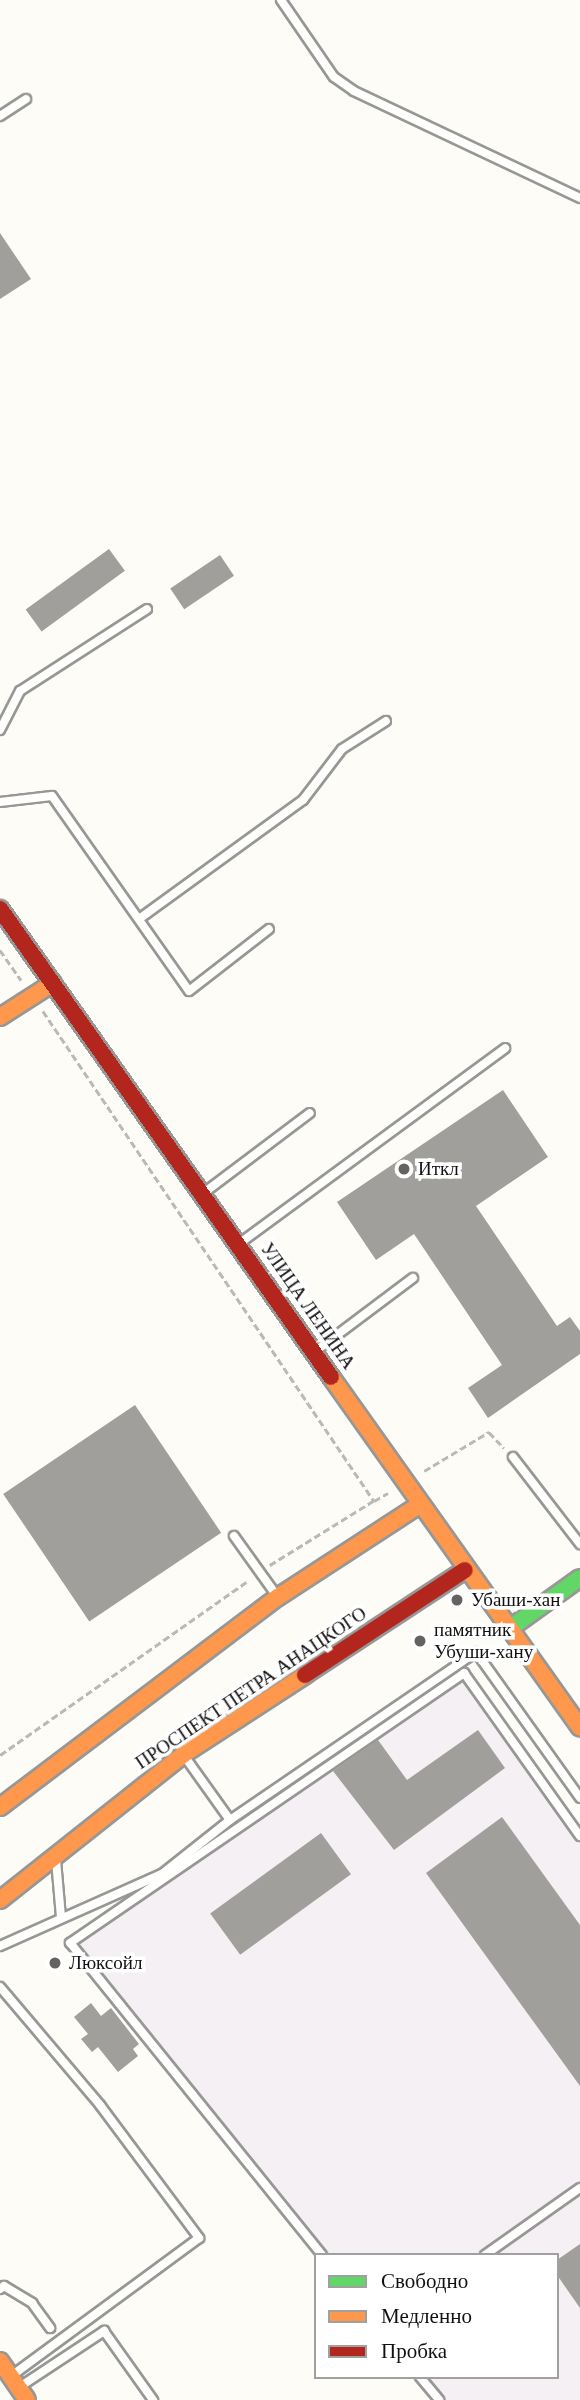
<!DOCTYPE html>
<html>
<head>
<meta charset="utf-8">
<style>
  body { margin:0 }
  #map { position:relative; width:580px; height:2400px; overflow:hidden; background:#fdfcf7; font-family:"Times New Roman",serif }
  div>[style] { position:absolute }
  .industrial>* { inset:0; background:#f5f0f3 }
  .building>* { inset:0; background:#a19f9c; transform-origin:0 0 }
  .path>* { height:2.5px; margin-top:-1.25px; transform-origin:0; background:repeating-linear-gradient(90deg,#b9b9b8 0 7px,transparent 0 10.5px) }
  .roads { filter:drop-shadow(2px 0 #979795) drop-shadow(-2px 0 #979795) drop-shadow(0 2px #979795) drop-shadow(0 -2px #979795) }
  .lane>* { height:8px; margin:-4px; padding:0 4px; transform-origin:4px; border-radius:4px; background:#fffffe }
  .fast>* { height:16px; margin:-8px; padding:0 8px; transform-origin:8px; border-radius:8px; background:#63d668 }
  .slow>* { height:16px; margin:-8px; padding:0 8px; transform-origin:8px; border-radius:8px; background:#ff974d }
  .jam>* { height:16px; margin:-8px; padding:0 8px; transform-origin:8px; border-radius:8px; background:#b3261e }
  .dots>* { width:19px; height:19px; translate:-50% -50%; box-sizing:border-box; border:4px solid #fff; border-radius:50% }
  span { translate:-50% -50%; white-space:nowrap; text-align:center; line-height:1.15; -webkit-text-stroke:7px #fff; paint-order:stroke }
  .poi-label { font-size:19px; color:#111 }
  .left { translate:0 -50%; text-align:left }
  .street-label { font-size:19px; color:#111 }
  .legend { position:absolute; left:314px; top:2253px; width:245px; height:126px; box-sizing:border-box; background:#fff; border:2px solid #a0a0a0; margin:0; padding:9px 12px; list-style:none; font-size:21px; color:#111 }
  .legend li { display:flex; align-items:center; gap:14px; height:35px }
  .legend b { width:35px; border:2px solid #a0a0a0 }
</style>
</head>
<body>
<div id="map">
  <div class="industrial">
    <div style="clip-path:polygon(464px 1673px,580px 1836px,580px 2400px,439px 2400px,420px 2377px,557px 2377px,557px 2255px,322px 2255px,70px 1943px)"></div>
  </div>
  <div class="building">
    <div style="clip-path:polygon(0 233px,31px 279px,0 299px)"></div>
    <div style="left:109px;top:549px;width:27px;height:103px;rotate:54deg"></div>
    <div style="left:220px;top:555px;width:25px;height:60px;rotate:56deg"></div>
    <div style="clip-path:polygon(503px 1090px,548px 1157px,476px 1206px,557px 1326px,570px 1317px,580px 1331px,580px 1354px,488px 1418px,468px 1388px,502px 1365px,414px 1234px,376px 1260px,337px 1202px)"></div>
    <div style="left:135px;top:1405px;width:154px;height:159px;rotate:56deg"></div>
    <div style="clip-path:polygon(478px 1730px,505px 1768px,394px 1850px,333px 1771px,378px 1740px,407px 1780px)"></div>
    <div style="clip-path:polygon(502px 1817px,580px 1925px,580px 2086px,426px 1873px)"></div>
    <div style="left:321px;top:1833px;width:51px;height:137px;rotate:54deg"></div>
    <div style="clip-path:polygon(91px 2003px,101px 2016px,111px 2008px,139px 2044px,133px 2049px,138px 2056px,118px 2072px,98px 2047px,92px 2052px,81px 2039px,88px 2034px,74px 2017px)"></div>
    <div style="clip-path:polygon(580px 2244px,580px 2308px,557px 2275px,557px 2260px)"></div>
  </div>
  <div class="path">
    <div style="left:0;top:950px;width:37px;rotate:55deg"></div>
    <div style="left:43px;top:1011px;width:591px;rotate:55.96deg"></div>
    <div style="left:374px;top:1501px;width:123px;rotate:148.2deg"></div>
    <div style="left:424px;top:1471px;width:76px;rotate:-31deg"></div>
    <div style="left:489px;top:1432px;width:22px;rotate:47deg"></div>
    <div style="left:374px;top:1501px;width:16px;rotate:-30deg"></div>
    <div style="left:0;top:1755px;width:304px;rotate:-35.1deg"></div>
  </div>
  <div class="roads">
    <div class="lane">
      <div style="left:281px;top:0;width:93px;rotate:55.5deg"></div>
      <div style="left:334px;top:77px;width:24px;rotate:35deg"></div>
      <div style="left:354px;top:91px;width:250px;rotate:25.3deg"></div>
      <div style="left:0;top:116px;width:31px;rotate:-33deg"></div>
      <div style="left:0;top:730px;width:44px;rotate:-62.9deg"></div>
      <div style="left:20px;top:691px;width:151px;rotate:-32.8deg"></div>
      <div style="left:0;top:802px;width:52px;rotate:-6.6deg"></div>
      <div style="left:52px;top:796px;width:238px;rotate:54.9deg"></div>
      <div style="left:189px;top:991px;width:101px;rotate:-37.8deg"></div>
      <div style="left:139px;top:919px;width:203px;rotate:-36deg"></div>
      <div style="left:303px;top:800px;width:64px;rotate:-52.6deg"></div>
      <div style="left:342px;top:749px;width:52px;rotate:-32.5deg"></div>
      <div style="left:205px;top:1192px;width:131px;rotate:-37deg"></div>
      <div style="left:240px;top:1243px;width:329px;rotate:-36.3deg"></div>
      <div style="left:317px;top:1350px;width:120px;rotate:-36.9deg"></div>
      <div style="left:513px;top:1457px;width:110px;rotate:52.4deg"></div>
      <div style="left:234px;top:1536px;width:74px;rotate:54.4deg"></div>
      <div style="left:185px;top:1757px;width:77px;rotate:54.5deg"></div>
      <div style="left:56px;top:1860px;width:57px;rotate:85deg"></div>
      <div style="left:0;top:1946px;width:177px;rotate:-24deg"></div>
      <div style="left:162px;top:1874px;width:87px;rotate:-38.5deg"></div>
      <div style="left:230px;top:1820px;width:298px;rotate:-34.3deg"></div>
      <div style="left:476px;top:1652px;width:179px;rotate:54.5deg"></div>
      <div style="left:0;top:1987px;width:155px;rotate:49.7deg"></div>
      <div style="left:100px;top:2105px;width:166px;rotate:53.3deg"></div>
      <div style="left:199px;top:2238px;width:233px;rotate:143.7deg"></div>
      <div style="left:322px;top:2255px;width:401px;rotate:-128.9deg"></div>
      <div style="left:70px;top:1943px;width:478px;rotate:-34.4deg"></div>
      <div style="left:464px;top:1673px;width:200px;rotate:54.6deg"></div>
      <div style="left:485px;top:2255px;width:116px;rotate:-35.2deg"></div>
      <div style="left:0;top:2289px;width:5px;rotate:-37deg"></div>
      <div style="left:4px;top:2286px;width:33px;rotate:31deg"></div>
      <div style="left:32px;top:2303px;width:31px;rotate:54deg"></div>
      <div style="left:420px;top:2377px;width:30px;rotate:50deg"></div>
      <div style="left:21px;top:2386px;width:100px;rotate:-33.5deg"></div>
      <div style="left:104px;top:2331px;width:85px;rotate:54.6deg"></div>
    </div>
    <div class="fast">
      <div style="left:509px;top:1629px;width:87px;rotate:-35.7deg"></div>
    </div>
    <div class="slow">
      <div style="left:0;top:1017px;width:63px;rotate:-32.7deg"></div>
      <div style="left:331px;top:1377px;width:430px;rotate:54.6deg"></div>
      <div style="left:0;top:1807px;width:348px;rotate:-37.1deg"></div>
      <div style="left:278px;top:1597px;width:168px;rotate:-33.1deg"></div>
      <div style="left:0;top:1900px;width:235px;rotate:-38.4deg"></div>
      <div style="left:184px;top:1754px;width:145px;rotate:-33.1deg"></div>
      <div style="left:0;top:2361px;width:47px;rotate:55.3deg"></div>
    </div>
    <div class="jam">
      <div style="left:0;top:909px;width:573px;rotate:54.73deg"></div>
      <div style="left:305px;top:1675px;width:191px;rotate:-33.3deg"></div>
    </div>
  </div>
  <div class="dots">
    <div style="left:404px;top:1169px;background:#646362"></div>
    <div style="left:457px;top:1600px;background:#646362"></div>
    <div style="left:420px;top:1641px;background:#646362"></div>
    <div style="left:55px;top:1963px;background:#646362"></div>
  </div>
  <div class="poi-label">
    <span class="left" style="left:418px;top:1169px">Иткл</span>
    <span class="left" style="left:471px;top:1600px">Убаши-хан</span>
    <span class="left" style="left:434px;top:1641px">памятник<br>Убуши-хану</span>
    <span class="left" style="left:69px;top:1963px">Люксойл</span>
  </div>
  <div class="street-label">
    <span style="left:308px;top:1306px;rotate:55deg">УЛИЦА ЛЕНИНА</span>
    <span style="left:251px;top:1688px;rotate:-34deg">ПРОСПЕКТ ПЕТРА АНАЦКОГО</span>
  </div>
  <ul class="legend">
  <li><b style="height:9px;background:#63d668"></b>Свободно</li>
  <li><b style="height:9px;background:#ff974d"></b>Медленно</li>
  <li><b style="height:9px;background:#b3261e"></b>Пробка</li>
  </ul>
</div>
</body>
</html>
